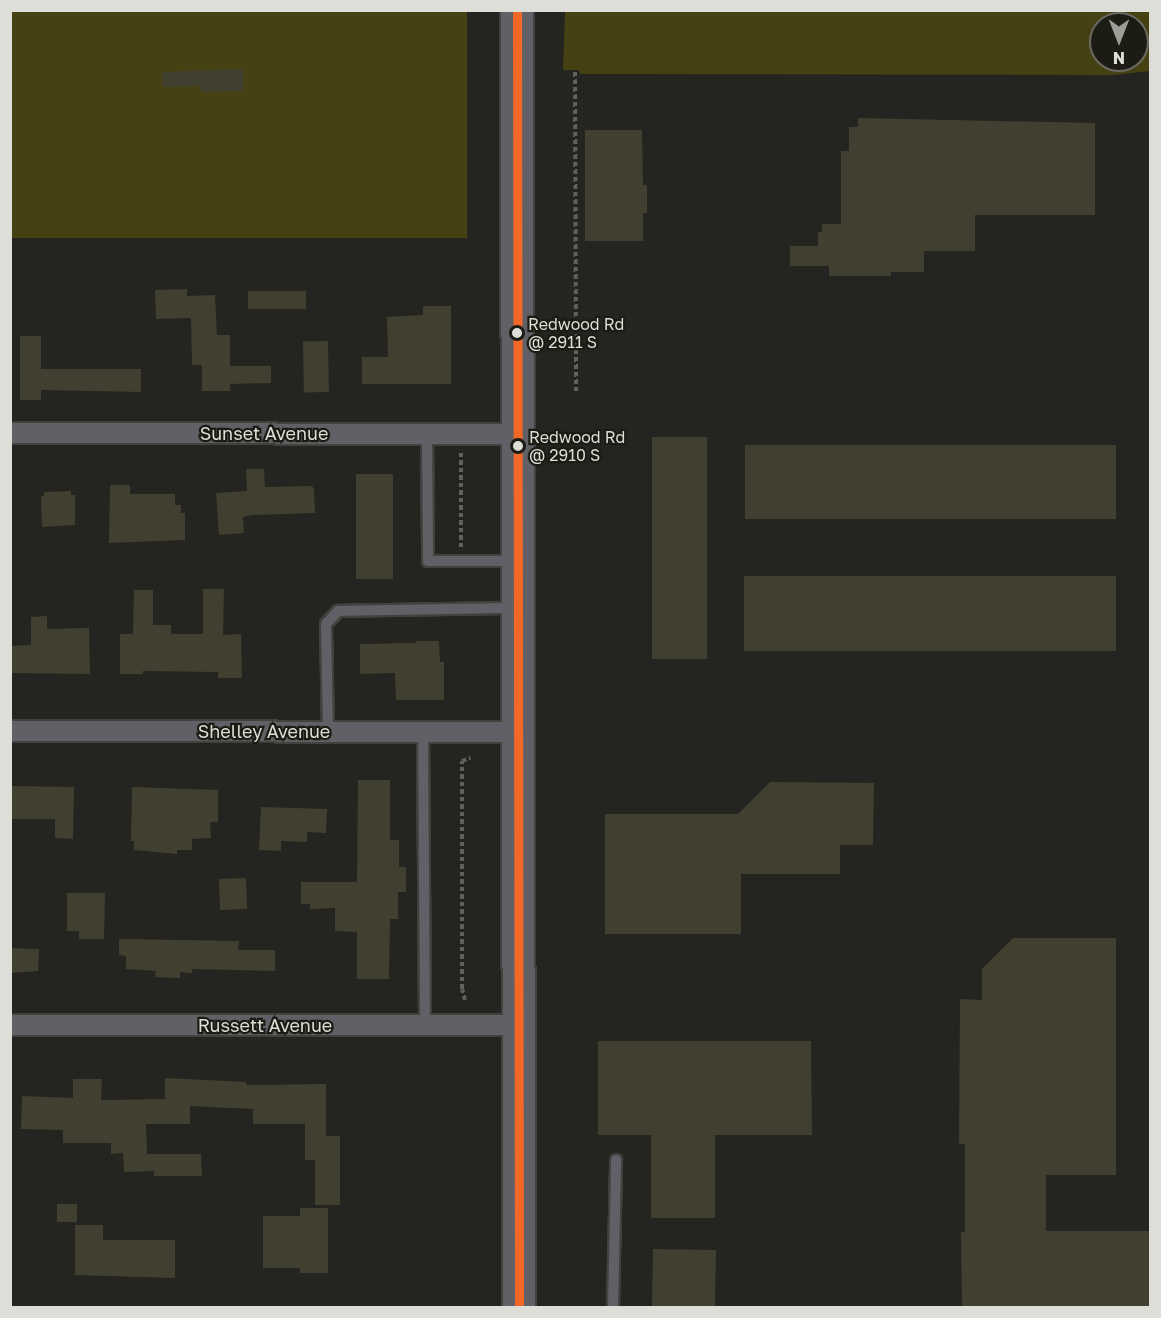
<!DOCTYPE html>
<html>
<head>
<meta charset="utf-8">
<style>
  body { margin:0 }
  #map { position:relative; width:1161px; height:1318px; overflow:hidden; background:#242420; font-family:"Golos Text",sans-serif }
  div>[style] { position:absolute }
  .green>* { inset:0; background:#454113; transform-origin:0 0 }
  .building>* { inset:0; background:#414030; transform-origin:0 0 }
  .path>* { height:4px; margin-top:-2px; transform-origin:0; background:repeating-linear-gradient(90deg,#606061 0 4.5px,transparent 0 7.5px) }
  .roads { filter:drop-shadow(2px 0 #41413e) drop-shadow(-2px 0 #41413e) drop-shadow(0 2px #41413e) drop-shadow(0 -2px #41413e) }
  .service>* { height:10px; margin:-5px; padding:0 5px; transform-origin:5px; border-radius:5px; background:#606067 }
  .minor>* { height:20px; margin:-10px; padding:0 10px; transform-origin:10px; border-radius:10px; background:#606067 }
  .primary>* { height:32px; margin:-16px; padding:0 16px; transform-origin:16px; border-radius:16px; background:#616067 }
  .bus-1>* { height:9px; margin:-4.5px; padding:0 4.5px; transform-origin:4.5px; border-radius:4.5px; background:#f36827 }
  .dots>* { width:16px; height:16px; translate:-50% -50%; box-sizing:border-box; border:3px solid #1c1c15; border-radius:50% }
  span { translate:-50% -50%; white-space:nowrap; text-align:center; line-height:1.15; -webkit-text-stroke:4.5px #1c1c15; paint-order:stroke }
  .bus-label { font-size:16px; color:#deded9 }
  .left { translate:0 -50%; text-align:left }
  .street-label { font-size:18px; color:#deded9 }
  .frame { position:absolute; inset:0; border:12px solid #deded9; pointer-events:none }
  .north { position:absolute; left:1089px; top:12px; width:60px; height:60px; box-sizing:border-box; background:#1c1c15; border:2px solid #6a6a63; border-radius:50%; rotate:180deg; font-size:16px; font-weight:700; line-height:24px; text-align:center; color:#deded9 }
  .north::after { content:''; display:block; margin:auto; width:21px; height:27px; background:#9d9d98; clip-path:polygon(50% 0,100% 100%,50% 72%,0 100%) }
</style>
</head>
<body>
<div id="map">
  <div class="green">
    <div style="left:10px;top:11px;width:457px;height:227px"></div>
    <div style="clip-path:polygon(evenodd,565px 11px,1150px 11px,1150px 71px,1114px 75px,580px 74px,579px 70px,563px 70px,565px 11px,1101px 24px,1137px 24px,1137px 60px,1101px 60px,1101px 24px)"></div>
  </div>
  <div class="building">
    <div style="clip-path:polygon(243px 69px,243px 91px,201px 92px,201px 86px,163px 87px,162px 72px)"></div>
    <div style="clip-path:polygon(858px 118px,1095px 123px,1095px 215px,975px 215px,975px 251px,924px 251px,924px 272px,891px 272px,891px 276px,829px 276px,829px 266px,790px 266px,790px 246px,818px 246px,818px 232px,822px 232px,822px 224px,841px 224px,841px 151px,849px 151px,849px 127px,858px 127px)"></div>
    <div style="clip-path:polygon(585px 130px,642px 130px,643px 185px,647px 185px,647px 213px,643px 213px,643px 241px,585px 241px)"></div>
    <div style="clip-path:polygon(187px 289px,187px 296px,215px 295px,217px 335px,230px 335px,230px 366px,271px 366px,271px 383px,230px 384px,230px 391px,202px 391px,202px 365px,192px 365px,191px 318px,156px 319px,155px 290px)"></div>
    <div style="left:248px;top:291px;width:58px;height:18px"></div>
    <div style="clip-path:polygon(423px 306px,451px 306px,451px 384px,362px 384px,362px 357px,388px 357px,387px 317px,423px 315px)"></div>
    <div style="clip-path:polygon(20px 336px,41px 336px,41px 369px,141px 369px,141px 392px,41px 390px,41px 400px,20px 400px)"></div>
    <div style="left:328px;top:341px;width:51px;height:25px;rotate:89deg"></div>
    <div style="left:652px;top:437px;width:55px;height:222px"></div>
    <div style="left:1116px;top:445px;width:74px;height:371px;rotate:90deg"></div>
    <div style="clip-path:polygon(246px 469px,264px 469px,265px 487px,312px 486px,314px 489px,315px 513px,253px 515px,243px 517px,244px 533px,219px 535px,216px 493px,247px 491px)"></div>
    <div style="left:356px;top:474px;width:37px;height:105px"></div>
    <div style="clip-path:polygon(110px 485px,130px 485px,130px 494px,175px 494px,175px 505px,181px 505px,181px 513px,185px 513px,185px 540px,109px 543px)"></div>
    <div style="clip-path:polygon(71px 491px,71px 495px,75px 495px,75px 525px,42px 527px,41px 496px,44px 496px,44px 492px)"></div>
    <div style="left:1116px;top:576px;width:75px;height:372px;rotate:90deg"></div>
    <div style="clip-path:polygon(203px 589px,224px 589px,223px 635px,241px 634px,242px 678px,218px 678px,218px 672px,143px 671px,143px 674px,120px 674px,120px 634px,133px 634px,134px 590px,153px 590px,153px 625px,171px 625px,171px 634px,203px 634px)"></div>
    <div style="clip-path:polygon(47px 616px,47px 629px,89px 628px,90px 674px,10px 673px,10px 646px,31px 645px,31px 617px)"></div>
    <div style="clip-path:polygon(416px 641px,439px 641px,440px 662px,444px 662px,444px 700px,396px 700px,395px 673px,360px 674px,360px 644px,416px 643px)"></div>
    <div style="clip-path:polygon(358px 780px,390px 780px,390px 840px,399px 840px,399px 867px,406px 867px,406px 892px,398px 892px,398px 919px,390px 919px,389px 979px,357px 979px,357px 932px,335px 931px,335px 908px,310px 909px,310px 904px,301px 904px,301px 882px,357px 882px)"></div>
    <div style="clip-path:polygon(770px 782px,874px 783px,873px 845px,840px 845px,840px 874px,741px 874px,741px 934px,605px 934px,605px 814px,738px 814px)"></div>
    <div style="clip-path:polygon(10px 786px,74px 787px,73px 839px,55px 838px,55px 819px,10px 819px)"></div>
    <div style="clip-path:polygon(132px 787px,218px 790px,218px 822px,210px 822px,211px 838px,192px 839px,192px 850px,177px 850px,177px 854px,134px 850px,134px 841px,131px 841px)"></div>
    <div style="clip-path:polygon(261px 807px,327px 809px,326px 833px,307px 832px,307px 842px,281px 841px,281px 851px,259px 850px)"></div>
    <div style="left:246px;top:878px;width:31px;height:27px;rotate:88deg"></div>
    <div style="clip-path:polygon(67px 893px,105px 893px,104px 939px,79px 939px,79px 931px,67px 931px)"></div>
    <div style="clip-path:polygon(1013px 938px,1116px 938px,1116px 1175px,1046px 1175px,1046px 1231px,1150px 1231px,1150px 1308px,962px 1308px,961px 1232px,965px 1232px,965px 1144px,959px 1144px,960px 999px,982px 1000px,982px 969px)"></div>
    <div style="clip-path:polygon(119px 939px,239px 941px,238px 950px,275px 950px,275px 971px,192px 969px,192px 973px,180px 972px,180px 978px,155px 977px,156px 971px,126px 969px,126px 956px,119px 955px)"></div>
    <div style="clip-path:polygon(10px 948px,39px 949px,38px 971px,10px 973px)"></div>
    <div style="clip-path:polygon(598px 1041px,811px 1041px,812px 1135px,715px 1135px,715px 1218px,651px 1218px,651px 1135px,598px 1135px)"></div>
    <div style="clip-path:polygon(165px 1078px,246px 1082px,246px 1085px,326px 1084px,326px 1136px,340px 1136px,340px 1205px,315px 1205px,315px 1160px,305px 1160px,305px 1124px,253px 1124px,253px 1109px,190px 1106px,190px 1124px,146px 1124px,147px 1154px,201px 1154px,202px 1176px,154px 1176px,154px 1171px,124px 1172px,123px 1153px,111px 1154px,111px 1143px,63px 1143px,63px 1130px,21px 1129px,22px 1096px,73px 1098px,73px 1079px,102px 1079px,101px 1100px,165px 1099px)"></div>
    <div style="left:57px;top:1204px;width:20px;height:18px"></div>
    <div style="clip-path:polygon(300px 1208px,328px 1208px,328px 1273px,300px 1273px,300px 1268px,263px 1268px,263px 1216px,300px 1216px)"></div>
    <div style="clip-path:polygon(75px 1225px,103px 1225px,103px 1240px,175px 1240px,175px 1278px,75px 1275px)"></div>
    <div style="left:653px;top:1249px;width:63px;height:59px;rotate:1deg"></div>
  </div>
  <div class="path">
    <div style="left:575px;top:72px;width:319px;rotate:89.8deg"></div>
    <div style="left:461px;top:453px;width:94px;rotate:90deg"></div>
    <div style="left:465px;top:1000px;width:11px;rotate:-105deg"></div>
    <div style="left:462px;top:989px;width:228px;rotate:-90deg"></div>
    <div style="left:462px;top:761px;width:9px;rotate:-21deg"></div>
  </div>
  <div class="roads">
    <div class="service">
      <div style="left:427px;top:434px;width:127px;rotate:89.5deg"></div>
      <div style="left:428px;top:561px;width:87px"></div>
      <div style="left:328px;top:731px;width:107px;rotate:-91.1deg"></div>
      <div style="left:326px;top:624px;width:18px;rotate:-47deg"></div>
      <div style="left:338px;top:611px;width:177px;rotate:-1deg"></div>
      <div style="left:423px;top:731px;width:294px;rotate:89.6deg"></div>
      <div style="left:613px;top:1308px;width:148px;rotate:-88.8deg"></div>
    </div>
    <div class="minor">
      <div style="left:10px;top:433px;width:508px;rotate:0.11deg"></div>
      <div style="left:10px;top:731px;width:508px;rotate:0.11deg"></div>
      <div style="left:10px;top:1025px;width:509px"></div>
    </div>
    <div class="primary">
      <div style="left:517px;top:10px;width:1298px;rotate:89.91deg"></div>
    </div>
  </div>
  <div class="bus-1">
    <div style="left:517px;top:10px;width:1298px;rotate:89.91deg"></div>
  </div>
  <div class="dots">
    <div style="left:517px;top:333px;background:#deded9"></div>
    <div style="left:518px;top:446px;background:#deded9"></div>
  </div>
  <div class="bus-label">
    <span class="left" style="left:528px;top:333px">Redwood Rd<br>@ 2911 S</span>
    <span class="left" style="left:529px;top:446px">Redwood Rd<br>@ 2910 S</span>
  </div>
  <div class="street-label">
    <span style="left:264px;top:433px">Sunset Avenue</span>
    <span style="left:264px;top:731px">Shelley Avenue</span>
    <span style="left:265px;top:1025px">Russett Avenue</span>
  </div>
  <div class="frame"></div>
  <div class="north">N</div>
</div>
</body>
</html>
